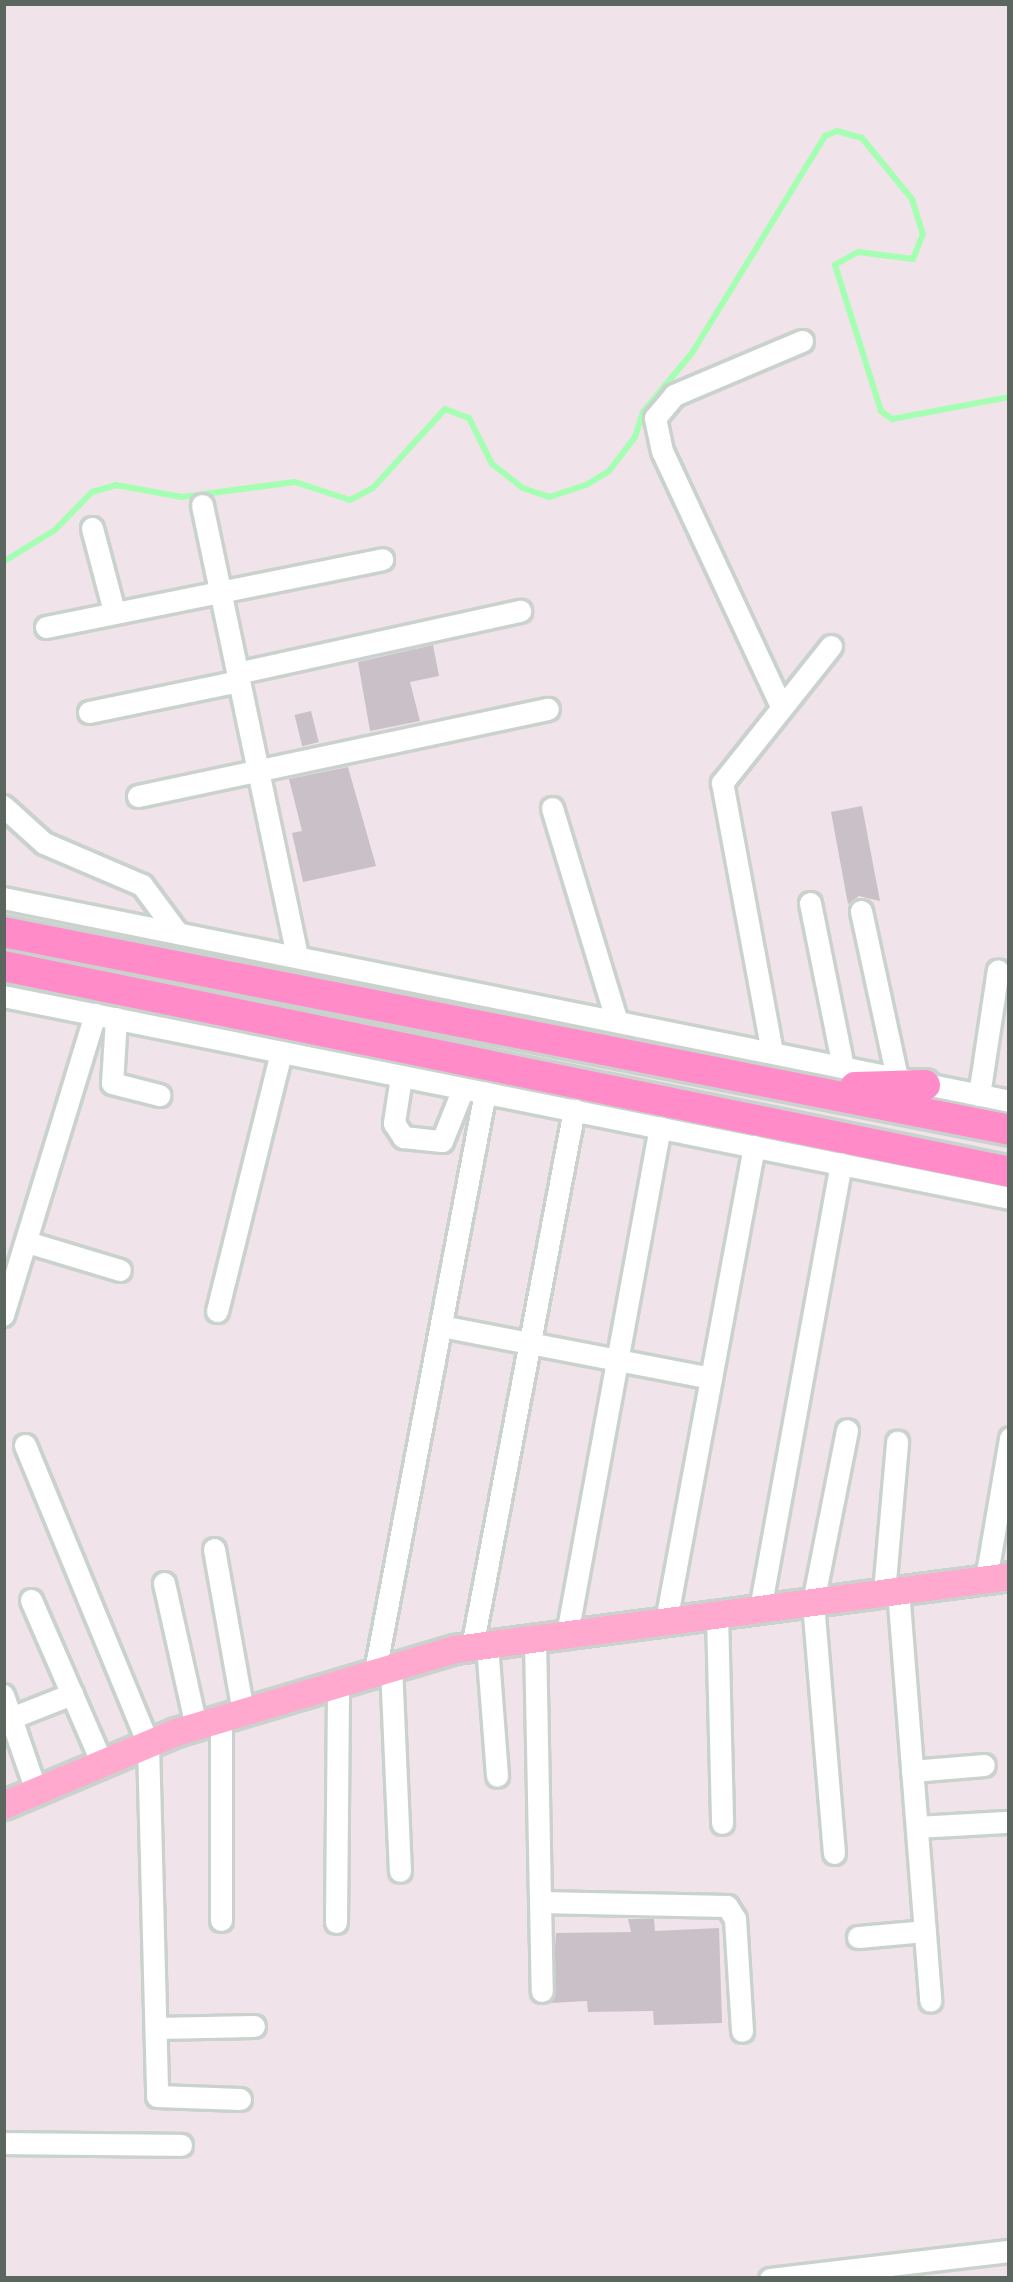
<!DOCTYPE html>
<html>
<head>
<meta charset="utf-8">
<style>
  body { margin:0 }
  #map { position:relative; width:1013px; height:2282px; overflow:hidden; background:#f0e3e9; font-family:"Archivo Narrow",sans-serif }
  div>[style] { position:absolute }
  .stream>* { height:6px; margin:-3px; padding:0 3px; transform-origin:3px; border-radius:3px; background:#a4ffb2 }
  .building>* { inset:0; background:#cac0c7; transform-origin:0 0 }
  .roads { filter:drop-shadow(3px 0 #cad2cd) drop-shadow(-3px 0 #cad2cd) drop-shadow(0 3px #cad2cd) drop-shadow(0 -3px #cad2cd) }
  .minor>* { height:21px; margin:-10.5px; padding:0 10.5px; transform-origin:10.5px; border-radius:10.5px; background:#fff }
  .major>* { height:27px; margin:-13.5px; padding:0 13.5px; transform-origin:13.5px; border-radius:13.5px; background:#ffa9cf }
  .highway>* { height:30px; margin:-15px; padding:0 15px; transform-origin:15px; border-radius:15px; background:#ff8bc9 }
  span { translate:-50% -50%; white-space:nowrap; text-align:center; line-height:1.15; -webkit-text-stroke:10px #fff; paint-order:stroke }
  .frame { position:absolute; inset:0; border:6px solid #5b665e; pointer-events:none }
</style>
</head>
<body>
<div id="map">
  <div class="stream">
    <div style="left:3px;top:562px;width:61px;rotate:-31.6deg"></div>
    <div style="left:55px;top:530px;width:53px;rotate:-45.8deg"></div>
    <div style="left:92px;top:492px;width:25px;rotate:-16deg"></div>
    <div style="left:116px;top:485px;width:67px;rotate:10.3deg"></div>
    <div style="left:182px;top:497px;width:114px;rotate:-7.6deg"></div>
    <div style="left:295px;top:482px;width:58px;rotate:18.1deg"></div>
    <div style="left:350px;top:500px;width:26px;rotate:-28deg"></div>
    <div style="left:373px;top:488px;width:107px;rotate:-47.7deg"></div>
    <div style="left:445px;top:409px;width:26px;rotate:21deg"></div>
    <div style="left:469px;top:418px;width:51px;rotate:63.4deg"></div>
    <div style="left:492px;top:464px;width:39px;rotate:38deg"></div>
    <div style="left:523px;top:488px;width:28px;rotate:19deg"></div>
    <div style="left:549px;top:497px;width:39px;rotate:-18deg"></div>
    <div style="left:586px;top:485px;width:27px;rotate:-31deg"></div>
    <div style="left:609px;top:471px;width:43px;rotate:-52.6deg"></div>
    <div style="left:635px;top:437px;width:26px;rotate:-72deg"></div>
    <div style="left:643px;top:412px;width:77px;rotate:-50.3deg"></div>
    <div style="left:692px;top:353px;width:255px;rotate:-58.5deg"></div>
    <div style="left:825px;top:136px;width:13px;rotate:-23deg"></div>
    <div style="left:837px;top:131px;width:26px;rotate:16deg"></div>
    <div style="left:862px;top:138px;width:79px;rotate:50.7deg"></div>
    <div style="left:912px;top:199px;width:37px;rotate:73deg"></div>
    <div style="left:923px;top:234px;width:27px;rotate:112deg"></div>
    <div style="left:913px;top:259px;width:55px;rotate:-172.7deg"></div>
    <div style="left:858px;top:252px;width:26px;rotate:151deg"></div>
    <div style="left:835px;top:265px;width:153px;rotate:72.5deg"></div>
    <div style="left:881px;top:411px;width:14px;rotate:36deg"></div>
    <div style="left:892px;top:419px;width:120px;rotate:-10.6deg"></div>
  </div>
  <div class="building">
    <div style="clip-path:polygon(433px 645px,439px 676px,410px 682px,420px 721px,370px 731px,358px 662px)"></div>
    <div style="left:311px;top:711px;width:32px;height:17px;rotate:76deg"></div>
    <div style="clip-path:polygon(348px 767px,376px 866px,303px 882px,292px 833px,302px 831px,289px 779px)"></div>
    <div style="clip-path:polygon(862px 806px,880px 901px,859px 896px,848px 904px,831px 812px)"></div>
    <div style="clip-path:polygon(628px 1919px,654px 1919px,655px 1931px,719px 1928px,722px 2023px,654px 2025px,653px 2011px,588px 2012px,587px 2001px,551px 2003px,556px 1933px,631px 1932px)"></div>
  </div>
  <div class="roads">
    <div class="minor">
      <div style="left:202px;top:505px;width:460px;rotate:78.1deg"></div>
      <div style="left:92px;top:528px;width:86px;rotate:75.2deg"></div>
      <div style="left:46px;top:627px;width:343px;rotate:-11.4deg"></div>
      <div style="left:237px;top:673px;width:290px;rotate:-12.4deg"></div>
      <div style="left:781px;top:706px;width:281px;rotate:-115deg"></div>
      <div style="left:662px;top:451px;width:34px;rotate:-102deg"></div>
      <div style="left:655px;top:418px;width:30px;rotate:-50deg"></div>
      <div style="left:674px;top:395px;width:139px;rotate:-22.9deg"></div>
      <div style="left:89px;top:712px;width:153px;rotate:-11.7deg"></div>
      <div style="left:138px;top:796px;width:419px;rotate:-12deg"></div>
      <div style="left:3px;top:806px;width:55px;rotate:42.1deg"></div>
      <div style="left:44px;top:843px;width:107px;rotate:23.2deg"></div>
      <div style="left:142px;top:885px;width:57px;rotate:53.5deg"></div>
      <div style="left:552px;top:808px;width:220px;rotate:73.1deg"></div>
      <div style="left:3px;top:898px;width:1027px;rotate:11.4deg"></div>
      <div style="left:810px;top:903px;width:167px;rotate:78.6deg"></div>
      <div style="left:861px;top:911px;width:171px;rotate:77.8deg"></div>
      <div style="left:3px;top:996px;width:1027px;rotate:11.34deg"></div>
      <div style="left:116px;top:1018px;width:65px;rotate:93.5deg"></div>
      <div style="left:112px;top:1083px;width:49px;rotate:14.3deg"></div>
      <div style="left:772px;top:1052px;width:274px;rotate:-100.5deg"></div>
      <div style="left:722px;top:783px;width:175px;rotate:-51.5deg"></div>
      <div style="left:401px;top:1077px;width:47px;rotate:98.7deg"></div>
      <div style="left:394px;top:1123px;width:17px;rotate:57deg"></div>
      <div style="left:403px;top:1137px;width:39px;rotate:6deg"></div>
      <div style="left:442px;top:1141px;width:54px;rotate:-68.2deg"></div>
      <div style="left:979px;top:1095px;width:126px;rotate:-81.4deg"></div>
      <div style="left:27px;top:1242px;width:97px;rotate:16.8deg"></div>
      <div style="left:217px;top:1311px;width:267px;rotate:-76.1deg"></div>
      <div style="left:3px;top:1315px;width:315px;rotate:-73deg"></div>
      <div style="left:441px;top:1326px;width:275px;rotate:10.9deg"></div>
      <div style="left:25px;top:1445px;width:323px;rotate:67.6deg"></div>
      <div style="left:148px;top:1744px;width:352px;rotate:88.5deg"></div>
      <div style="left:157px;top:2096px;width:83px;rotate:2.1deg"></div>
      <div style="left:214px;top:1549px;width:166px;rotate:79.9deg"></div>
      <div style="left:986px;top:1579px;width:143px;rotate:-80.3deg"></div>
      <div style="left:164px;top:1583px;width:147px;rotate:77.4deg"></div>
      <div style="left:898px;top:1590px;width:412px;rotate:85.5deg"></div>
      <div style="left:884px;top:1592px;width:151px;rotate:-85deg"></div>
      <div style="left:31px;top:1600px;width:178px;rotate:66.5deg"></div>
      <div style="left:760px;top:1609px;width:453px;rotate:-79.7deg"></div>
      <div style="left:717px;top:1614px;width:209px;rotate:88.6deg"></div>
      <div style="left:666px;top:1621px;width:483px;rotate:-79.5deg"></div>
      <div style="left:567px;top:1634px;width:515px;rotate:-79.61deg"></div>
      <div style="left:535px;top:1639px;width:352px;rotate:88.9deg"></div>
      <div style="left:487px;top:1645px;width:131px;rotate:85.6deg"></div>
      <div style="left:472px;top:1647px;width:547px;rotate:-79.25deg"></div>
      <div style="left:391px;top:1666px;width:205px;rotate:87.5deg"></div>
      <div style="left:375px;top:1671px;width:589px;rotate:-79.24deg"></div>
      <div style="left:3px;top:1695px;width:102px;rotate:71deg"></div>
      <div style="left:11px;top:1718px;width:66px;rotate:-21.5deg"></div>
      <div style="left:221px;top:1719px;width:201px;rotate:90deg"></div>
      <div style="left:912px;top:1771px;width:72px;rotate:-4.8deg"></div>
      <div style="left:917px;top:1827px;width:88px;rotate:-3.3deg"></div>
      <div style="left:834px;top:1853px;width:252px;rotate:-94.8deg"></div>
      <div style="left:813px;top:1602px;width:175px;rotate:-78.8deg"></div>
      <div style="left:540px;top:1902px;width:187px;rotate:1.2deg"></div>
      <div style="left:727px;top:1906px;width:15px;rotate:58deg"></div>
      <div style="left:735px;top:1919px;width:112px;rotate:86.4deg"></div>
      <div style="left:336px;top:1922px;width:240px;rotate:-89.5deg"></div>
      <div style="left:858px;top:1937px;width:67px;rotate:-5.1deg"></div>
      <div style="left:157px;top:2028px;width:97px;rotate:-1.2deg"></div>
      <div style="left:3px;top:2143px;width:178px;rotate:0.6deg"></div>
      <div style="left:770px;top:2279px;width:242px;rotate:-6.7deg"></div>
    </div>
    <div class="major">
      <div style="left:3px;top:1805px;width:188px;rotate:-22.9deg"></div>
      <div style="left:176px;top:1732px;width:291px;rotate:-16.6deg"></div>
      <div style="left:455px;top:1649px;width:560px;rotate:-7.49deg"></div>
    </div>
    <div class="highway">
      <div style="left:3px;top:932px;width:1026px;rotate:11.12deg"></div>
      <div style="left:3px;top:966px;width:1028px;rotate:11.56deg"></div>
      <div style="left:855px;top:1087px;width:70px;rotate:-1.6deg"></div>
    </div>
  </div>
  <div class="frame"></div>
</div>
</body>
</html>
